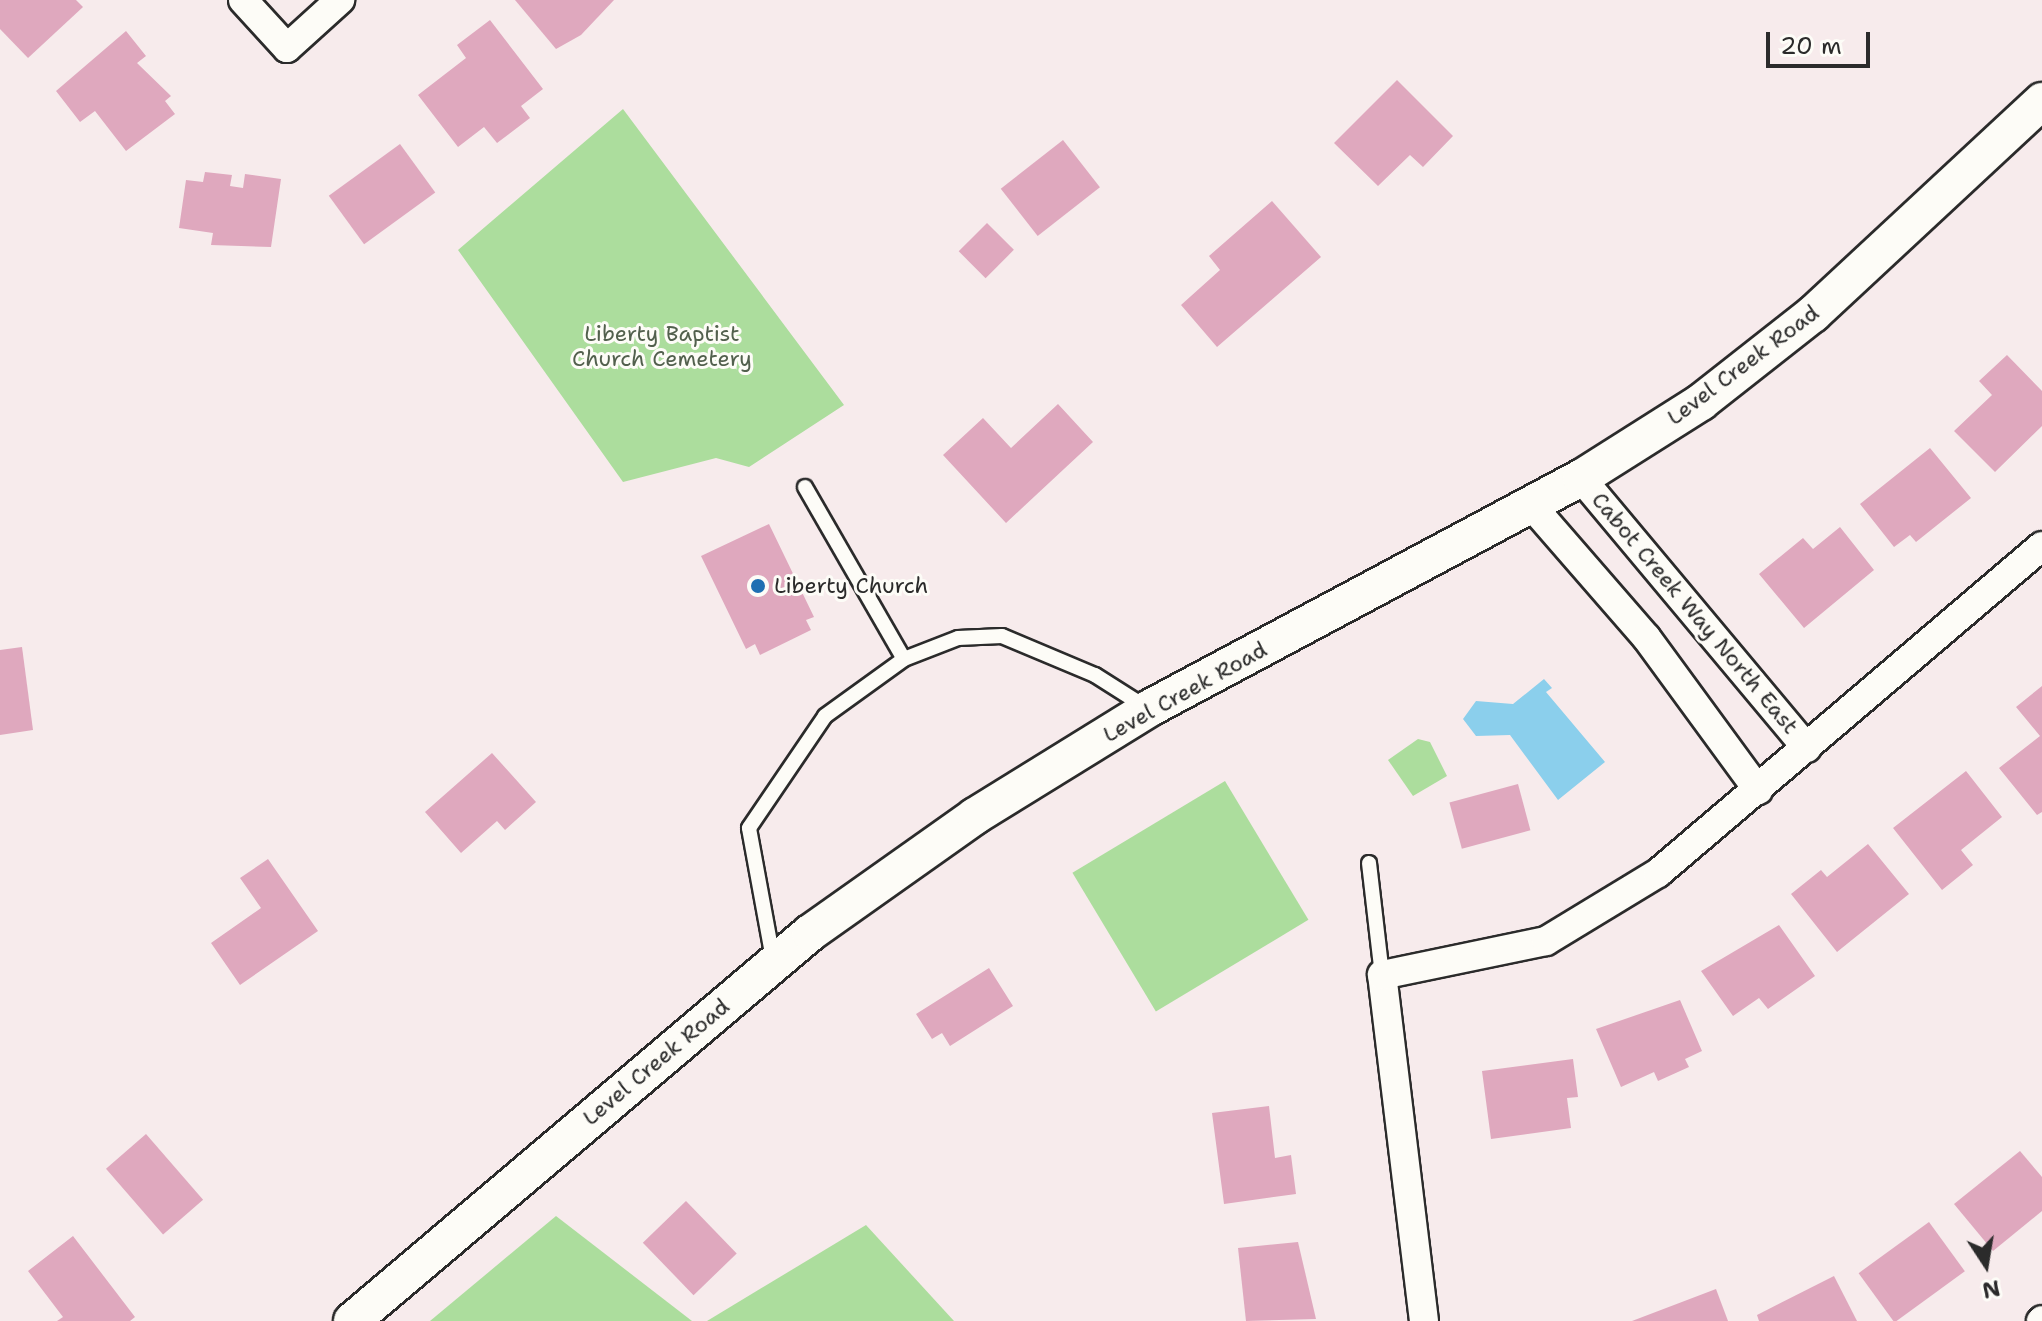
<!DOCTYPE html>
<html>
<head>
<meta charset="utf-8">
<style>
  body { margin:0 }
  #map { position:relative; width:2042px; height:1321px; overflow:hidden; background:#f7ebec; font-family:"Shantell Sans",sans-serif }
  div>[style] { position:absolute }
  .green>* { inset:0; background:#acdd9d; transform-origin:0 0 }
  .water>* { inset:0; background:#8bcfec }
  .building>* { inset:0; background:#dfa8be; transform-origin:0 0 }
  .roads { filter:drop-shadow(2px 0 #2b2b2b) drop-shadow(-2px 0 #2b2b2b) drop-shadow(0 2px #2b2b2b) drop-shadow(0 -2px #2b2b2b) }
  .service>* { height:14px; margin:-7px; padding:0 7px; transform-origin:7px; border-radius:7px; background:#fdfcf7 }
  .minor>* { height:28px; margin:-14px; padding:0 14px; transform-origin:14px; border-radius:14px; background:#fdfcf7 }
  .tertiary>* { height:36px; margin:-18px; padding:0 18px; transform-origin:18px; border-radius:18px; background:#fdfcf7 }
  .dots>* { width:22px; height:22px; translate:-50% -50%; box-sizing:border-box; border:4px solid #fdfcf7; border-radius:50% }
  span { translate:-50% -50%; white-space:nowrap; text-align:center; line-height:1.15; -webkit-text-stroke:6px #fdfcf7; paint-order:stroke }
  .park-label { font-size:22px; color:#52604d }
  .street-label { font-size:22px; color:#2b2b2b }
  .poi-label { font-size:22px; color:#2b2b2b }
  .left { translate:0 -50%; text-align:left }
  .north { position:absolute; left:1946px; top:1225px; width:80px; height:80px; -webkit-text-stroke:6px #fdfcf7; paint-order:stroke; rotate:168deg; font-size:22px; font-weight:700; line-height:32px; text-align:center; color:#2b2b2b }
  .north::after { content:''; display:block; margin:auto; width:28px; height:36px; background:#2b2b2b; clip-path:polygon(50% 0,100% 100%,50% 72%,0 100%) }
  .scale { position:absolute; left:1766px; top:32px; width:104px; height:36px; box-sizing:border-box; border:4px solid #2b2b2b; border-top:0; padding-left:10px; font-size:24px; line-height:28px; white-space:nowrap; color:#2b2b2b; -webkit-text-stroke:6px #fdfcf7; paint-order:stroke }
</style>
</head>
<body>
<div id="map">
  <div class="green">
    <div style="clip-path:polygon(623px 109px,844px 405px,749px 467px,716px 458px,623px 482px,458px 250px)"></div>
    <div style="clip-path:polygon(1418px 739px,1430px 742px,1447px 776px,1413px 796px,1388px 760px)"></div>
    <div style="left:1225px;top:781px;width:162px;height:178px;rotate:59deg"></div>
    <div style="clip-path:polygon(556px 1216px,692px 1321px,430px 1321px)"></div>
    <div style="clip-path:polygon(866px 1225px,954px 1321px,707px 1321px)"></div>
  </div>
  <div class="water">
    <div style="clip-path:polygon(1544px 679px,1552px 688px,1546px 692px,1605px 762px,1558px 800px,1510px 735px,1476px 736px,1463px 719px,1476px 701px,1513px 704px)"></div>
  </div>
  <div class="building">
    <div style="clip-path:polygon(0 0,76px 0,83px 7px,28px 58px,0 29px)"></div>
    <div style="clip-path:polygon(515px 0,614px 0,581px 35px,556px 49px)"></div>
    <div style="clip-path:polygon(490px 20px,543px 89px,521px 106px,530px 118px,497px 143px,484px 127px,458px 147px,418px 95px,466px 58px,457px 45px)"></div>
    <div style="clip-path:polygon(126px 31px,146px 56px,137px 63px,171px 96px,165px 101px,175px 114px,126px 151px,95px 111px,80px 122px,56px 91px)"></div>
    <div style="clip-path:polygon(1397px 80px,1453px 136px,1423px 167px,1410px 155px,1378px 186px,1334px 143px)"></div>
    <div style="left:1063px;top:140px;width:60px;height:79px;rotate:52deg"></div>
    <div style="left:400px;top:144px;width:60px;height:88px;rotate:54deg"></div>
    <div style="clip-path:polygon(205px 172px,232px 175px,230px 186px,243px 188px,245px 174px,281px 179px,271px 247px,211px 245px,213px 233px,179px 228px,186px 180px,203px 182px)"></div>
    <div style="clip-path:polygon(1272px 201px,1321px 257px,1217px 347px,1181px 305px,1220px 270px,1209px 256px)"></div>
    <div style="left:987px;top:223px;width:38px;height:40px;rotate:45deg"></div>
    <div style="clip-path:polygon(2007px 355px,2042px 391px,2042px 426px,1995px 472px,1954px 431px,1992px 395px,1979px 381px)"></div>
    <div style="clip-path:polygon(1058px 404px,1093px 442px,1006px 523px,943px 455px,983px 418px,1011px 448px)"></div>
    <div style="clip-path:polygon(1930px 448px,1971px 498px,1916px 542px,1910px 535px,1894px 547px,1860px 504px)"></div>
    <div style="clip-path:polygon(769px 524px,814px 617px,806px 620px,811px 630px,760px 655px,755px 644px,746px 649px,701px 556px)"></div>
    <div style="clip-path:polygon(1840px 527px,1874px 570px,1804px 628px,1759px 574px,1803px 538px,1813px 549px)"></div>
    <div style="clip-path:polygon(22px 647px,33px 730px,0 735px,0 650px)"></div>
    <div style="clip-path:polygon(2042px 686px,2042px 812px,2037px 815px,1999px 768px,2040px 736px,2016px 707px)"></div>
    <div style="clip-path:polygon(492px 753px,536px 802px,505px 830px,497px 821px,461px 853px,425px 812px)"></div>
    <div style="clip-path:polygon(1966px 771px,2002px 817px,1961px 850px,1973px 865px,1942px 890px,1893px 828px)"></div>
    <div style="left:1518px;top:784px;width:48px;height:71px;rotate:75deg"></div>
    <div style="clip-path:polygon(1868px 844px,1909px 894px,1837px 952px,1791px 894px,1821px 870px,1827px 877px)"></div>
    <div style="clip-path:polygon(268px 859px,318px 931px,240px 985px,211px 943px,261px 908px,240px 878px)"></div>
    <div style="clip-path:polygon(1779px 925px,1815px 976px,1768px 1009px,1759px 998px,1733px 1016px,1701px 971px)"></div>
    <div style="clip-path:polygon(989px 968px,1013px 1006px,950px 1046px,942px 1033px,932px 1039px,916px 1014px)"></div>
    <div style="clip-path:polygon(1680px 1000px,1702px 1051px,1685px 1059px,1689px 1067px,1658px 1081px,1654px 1072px,1621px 1087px,1596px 1029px)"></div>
    <div style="clip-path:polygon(1573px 1059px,1578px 1097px,1567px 1098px,1571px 1128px,1491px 1139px,1482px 1071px)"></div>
    <div style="clip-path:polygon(1269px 1106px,1275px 1158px,1291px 1155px,1296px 1194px,1224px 1204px,1212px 1113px)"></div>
    <div style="left:146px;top:1134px;width:87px;height:53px;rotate:49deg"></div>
    <div style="clip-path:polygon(2020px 1151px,2042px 1177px,2042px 1211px,1993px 1251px,1954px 1204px)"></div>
    <div style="left:686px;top:1201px;width:73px;height:60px;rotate:46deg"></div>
    <div style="left:1929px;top:1222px;width:61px;height:87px;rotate:54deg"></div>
    <div style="clip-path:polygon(73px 1236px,135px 1317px,130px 1321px,57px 1321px,63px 1317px,28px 1271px)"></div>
    <div style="clip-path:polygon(1298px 1242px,1316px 1319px,1246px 1321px,1238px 1248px)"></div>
    <div style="clip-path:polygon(1834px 1276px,1857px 1321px,1759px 1321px,1757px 1315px)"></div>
    <div style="clip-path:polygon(1716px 1289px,1728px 1321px,1632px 1321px)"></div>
  </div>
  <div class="roads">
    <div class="service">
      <div style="left:805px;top:487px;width:198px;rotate:60.1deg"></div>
      <div style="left:1369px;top:863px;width:113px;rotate:83.4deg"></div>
      <div style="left:773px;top:959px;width:133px;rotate:-100.4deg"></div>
      <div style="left:749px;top:828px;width:135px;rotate:-55.8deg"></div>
      <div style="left:825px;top:716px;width:97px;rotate:-35.8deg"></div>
      <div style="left:904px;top:659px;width:58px;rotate:-21.3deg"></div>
      <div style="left:958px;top:638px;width:44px;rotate:-2.6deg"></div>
      <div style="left:1002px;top:636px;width:101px;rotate:22.8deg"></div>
      <div style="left:1095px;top:675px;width:62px;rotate:32.4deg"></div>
    </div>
    <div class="minor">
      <div style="left:243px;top:0;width:65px;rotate:47.5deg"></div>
      <div style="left:287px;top:48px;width:72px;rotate:-42.2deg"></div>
      <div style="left:1581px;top:478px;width:352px;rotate:50.1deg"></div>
      <div style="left:1532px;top:506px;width:174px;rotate:49deg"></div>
      <div style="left:1646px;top:637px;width:190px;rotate:53.8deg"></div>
      <div style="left:1424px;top:1321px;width:349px;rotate:-96.9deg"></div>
      <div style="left:1382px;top:975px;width:167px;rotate:-11.7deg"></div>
      <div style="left:1546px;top:941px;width:131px;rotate:-31.3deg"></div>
      <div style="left:1658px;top:873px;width:504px;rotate:-40.42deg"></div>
      <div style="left:2041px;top:1321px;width:1px;rotate:-45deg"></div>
    </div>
    <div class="tertiary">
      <div style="left:352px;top:1321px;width:600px;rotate:-40.27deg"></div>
      <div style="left:810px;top:933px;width:202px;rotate:-35.3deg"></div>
      <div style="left:975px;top:816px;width:203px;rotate:-31.7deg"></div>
      <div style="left:1148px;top:709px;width:491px;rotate:-28.1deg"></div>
      <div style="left:1581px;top:478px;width:142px;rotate:-32.3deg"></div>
      <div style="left:1701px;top:402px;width:142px;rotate:-38.2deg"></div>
      <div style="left:1813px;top:314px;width:313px;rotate:-42.9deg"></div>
    </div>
  </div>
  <div class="dots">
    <div style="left:758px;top:586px;background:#1f6fb2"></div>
  </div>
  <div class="park-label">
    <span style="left:662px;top:346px">Liberty Baptist<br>Church Cemetery</span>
  </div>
  <div class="street-label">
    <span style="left:1743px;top:365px;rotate:-37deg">Level Creek Road</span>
    <span style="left:1695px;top:613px;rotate:50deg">Cabot Creek Way North East</span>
    <span style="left:1185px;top:692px;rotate:-29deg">Level Creek Road</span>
    <span style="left:656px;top:1062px;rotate:-40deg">Level Creek Road</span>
  </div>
  <div class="poi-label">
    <span class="left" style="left:774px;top:586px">Liberty Church</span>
  </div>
  <div class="north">N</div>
  <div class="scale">20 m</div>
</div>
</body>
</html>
